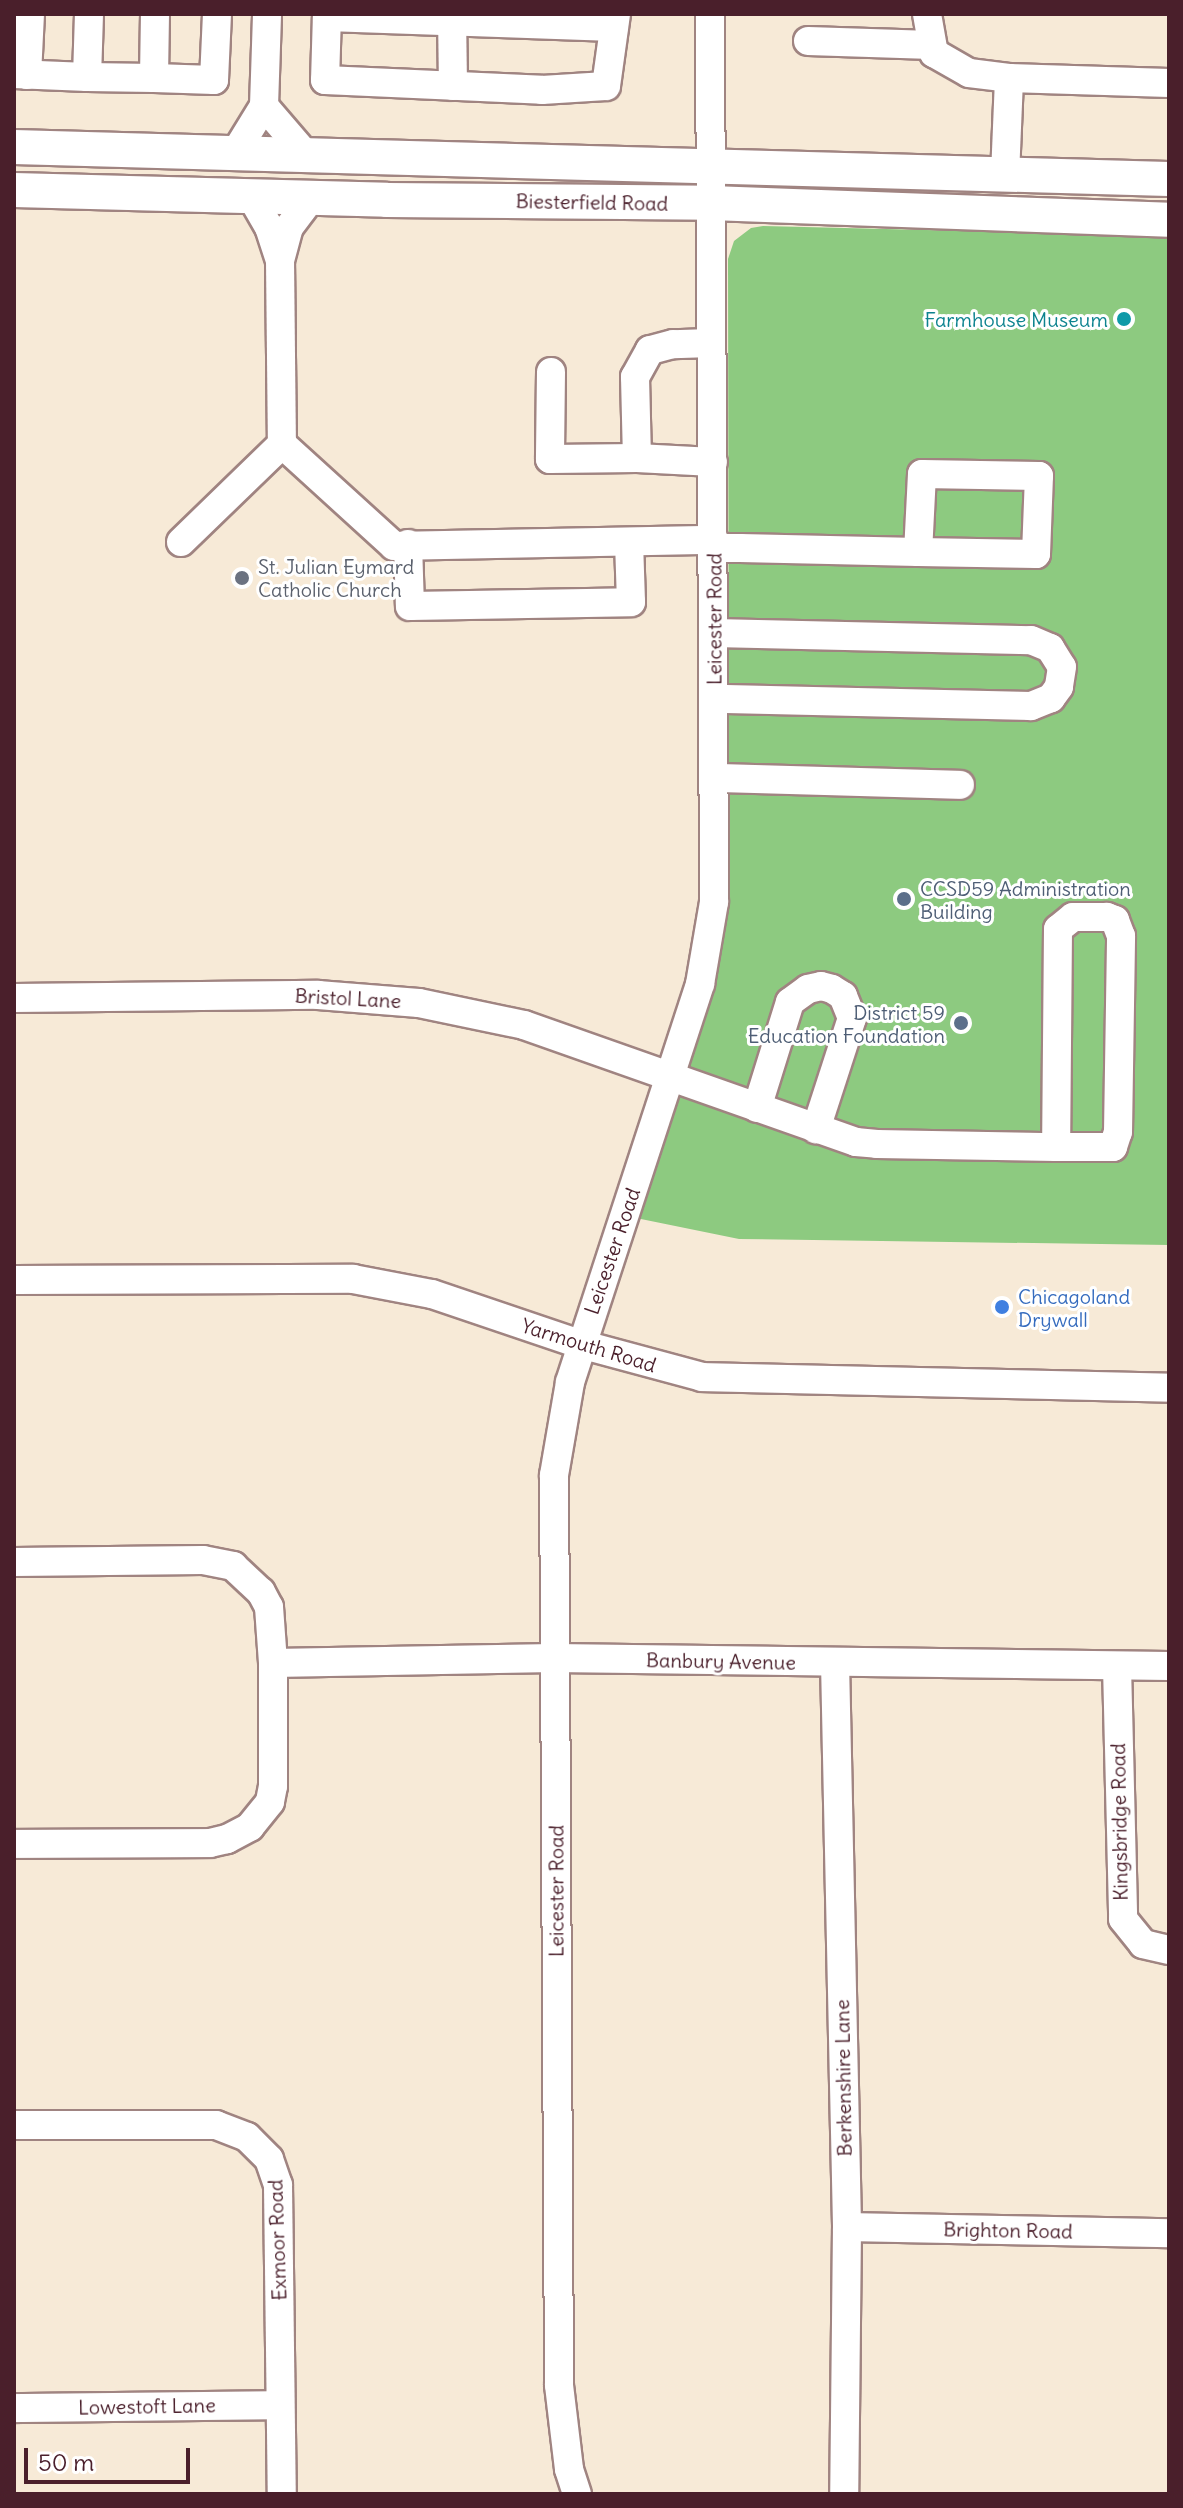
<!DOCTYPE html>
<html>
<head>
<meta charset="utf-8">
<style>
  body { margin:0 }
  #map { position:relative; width:1183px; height:2508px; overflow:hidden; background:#f7ead7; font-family:Delius,sans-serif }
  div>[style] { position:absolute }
  .green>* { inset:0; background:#8dca80 }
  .roads { filter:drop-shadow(2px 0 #a08481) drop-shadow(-2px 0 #a08481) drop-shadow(0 2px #a08481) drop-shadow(0 -2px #a08481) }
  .minor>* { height:28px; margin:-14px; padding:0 14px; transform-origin:14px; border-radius:14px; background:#fff }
  .major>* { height:34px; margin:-17px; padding:0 17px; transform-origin:17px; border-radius:17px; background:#fff }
  .dots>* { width:22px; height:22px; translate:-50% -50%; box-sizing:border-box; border:4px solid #fff; border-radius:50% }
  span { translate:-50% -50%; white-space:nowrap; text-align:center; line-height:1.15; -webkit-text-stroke:6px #fff; paint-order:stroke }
  .street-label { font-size:20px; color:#4a1f2b }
  .culture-label { font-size:20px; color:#0d838f }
  .right { translate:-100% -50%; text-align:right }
  .worship-label { font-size:20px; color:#5b616d }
  .left { translate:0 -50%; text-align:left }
  .service-label { font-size:20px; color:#4e5e75 }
  .shop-label { font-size:20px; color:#366cbe }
  .frame { position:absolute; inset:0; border:16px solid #4a1f2b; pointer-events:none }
  .scale { position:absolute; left:24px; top:2448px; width:166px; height:36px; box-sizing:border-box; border:4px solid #4a1f2b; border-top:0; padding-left:10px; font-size:24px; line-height:28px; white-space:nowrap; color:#4a1f2b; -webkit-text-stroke:6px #fff; paint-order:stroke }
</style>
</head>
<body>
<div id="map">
  <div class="green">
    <div style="clip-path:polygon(763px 226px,1169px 236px,1169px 1245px,739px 1239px,636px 1218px,715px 988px,724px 937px,729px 832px,728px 259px,734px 241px,751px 228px)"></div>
  </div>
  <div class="roads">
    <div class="minor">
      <div style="left:89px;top:14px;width:63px;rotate:91.8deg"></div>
      <div style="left:87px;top:77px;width:67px;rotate:0.9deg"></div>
      <div style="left:155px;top:14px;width:64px;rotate:90.9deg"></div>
      <div style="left:154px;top:78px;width:60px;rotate:1.9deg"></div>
      <div style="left:214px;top:80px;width:66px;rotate:-87.4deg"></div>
      <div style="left:327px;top:14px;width:66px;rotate:91.7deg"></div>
      <div style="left:325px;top:80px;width:217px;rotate:2.6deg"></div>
      <div style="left:542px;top:90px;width:64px;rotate:-3.6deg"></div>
      <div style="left:606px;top:86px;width:73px;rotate:-82.1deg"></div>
      <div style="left:452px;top:14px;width:72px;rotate:89.2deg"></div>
      <div style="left:927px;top:14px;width:40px;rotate:80deg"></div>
      <div style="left:934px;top:53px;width:40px;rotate:29.7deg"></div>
      <div style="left:969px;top:73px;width:40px;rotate:7.1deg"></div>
      <div style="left:1009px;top:78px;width:160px;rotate:1.8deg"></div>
      <div style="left:327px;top:17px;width:287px;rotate:2deg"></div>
      <div style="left:808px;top:41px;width:124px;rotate:1.8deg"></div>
      <div style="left:14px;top:74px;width:73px;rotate:2.4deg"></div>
      <div style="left:27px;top:75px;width:61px;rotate:-87.2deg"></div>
      <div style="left:264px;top:106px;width:65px;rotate:49.4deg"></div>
      <div style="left:235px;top:153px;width:55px;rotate:-58.3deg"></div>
      <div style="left:264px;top:106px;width:92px;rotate:-88.1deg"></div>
      <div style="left:1005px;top:175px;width:97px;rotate:-87.6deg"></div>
      <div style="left:251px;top:196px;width:36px;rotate:60deg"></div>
      <div style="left:269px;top:227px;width:35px;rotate:72deg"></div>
      <div style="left:311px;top:198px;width:36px;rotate:127deg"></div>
      <div style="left:289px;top:227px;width:34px;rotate:105deg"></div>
      <div style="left:280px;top:260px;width:184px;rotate:89.4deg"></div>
      <div style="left:282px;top:444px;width:151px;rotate:42.3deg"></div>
      <div style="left:394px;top:546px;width:320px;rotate:-1.1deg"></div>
      <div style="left:711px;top:343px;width:38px;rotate:178deg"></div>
      <div style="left:673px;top:344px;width:24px;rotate:165deg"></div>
      <div style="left:650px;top:350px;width:31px;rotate:119deg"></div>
      <div style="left:635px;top:377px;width:81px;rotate:88.6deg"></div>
      <div style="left:637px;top:458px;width:76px;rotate:3deg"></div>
      <div style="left:551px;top:372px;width:87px;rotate:90.7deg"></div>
      <div style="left:550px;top:459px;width:87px;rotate:-0.7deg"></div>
      <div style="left:181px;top:542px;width:141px;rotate:-44.1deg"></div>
      <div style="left:408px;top:544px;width:62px;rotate:88.2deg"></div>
      <div style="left:410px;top:606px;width:221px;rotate:-1deg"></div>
      <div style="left:631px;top:602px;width:59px;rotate:-91.9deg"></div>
      <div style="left:714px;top:548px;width:26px"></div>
      <div style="left:740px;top:548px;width:178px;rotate:1.3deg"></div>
      <div style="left:918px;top:552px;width:118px;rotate:1deg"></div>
      <div style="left:1036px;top:554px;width:78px;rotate:-87.8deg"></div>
      <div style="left:1039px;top:476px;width:117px;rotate:-179deg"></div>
      <div style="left:922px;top:474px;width:78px;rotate:92.9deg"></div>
      <div style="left:714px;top:633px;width:317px;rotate:1.3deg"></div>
      <div style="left:1031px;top:640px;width:21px;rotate:23deg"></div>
      <div style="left:1050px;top:648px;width:22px;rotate:58deg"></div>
      <div style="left:1062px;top:667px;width:20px;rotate:99deg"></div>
      <div style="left:1059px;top:687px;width:14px;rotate:126deg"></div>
      <div style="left:1051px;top:698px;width:22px;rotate:158deg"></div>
      <div style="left:1031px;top:706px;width:316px;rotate:-178.7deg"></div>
      <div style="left:716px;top:778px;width:244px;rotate:1.6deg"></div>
      <div style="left:14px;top:998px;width:304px;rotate:-0.6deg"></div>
      <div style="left:318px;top:995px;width:101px;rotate:4.5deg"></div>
      <div style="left:419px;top:1003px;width:107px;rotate:11.8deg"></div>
      <div style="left:524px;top:1025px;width:352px;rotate:19.4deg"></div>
      <div style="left:856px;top:1142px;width:21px;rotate:5deg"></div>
      <div style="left:877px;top:1144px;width:179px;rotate:1deg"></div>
      <div style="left:1056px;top:1147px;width:57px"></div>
      <div style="left:1113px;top:1147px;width:16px;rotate:-72deg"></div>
      <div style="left:1118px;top:1132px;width:196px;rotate:-89.1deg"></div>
      <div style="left:1121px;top:936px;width:17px;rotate:-111deg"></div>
      <div style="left:1115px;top:920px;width:9px;rotate:-159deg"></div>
      <div style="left:1107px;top:917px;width:34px;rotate:180deg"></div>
      <div style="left:1073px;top:917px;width:19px;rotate:141deg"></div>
      <div style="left:1058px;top:929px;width:218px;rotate:90.5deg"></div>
      <div style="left:757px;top:1108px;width:111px;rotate:-72.7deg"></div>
      <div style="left:790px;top:1002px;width:22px;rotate:-36deg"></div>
      <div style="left:808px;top:989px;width:13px;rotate:-13deg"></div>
      <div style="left:821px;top:986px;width:11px;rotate:15deg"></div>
      <div style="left:832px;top:989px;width:13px;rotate:32deg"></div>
      <div style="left:843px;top:996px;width:24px;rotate:68deg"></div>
      <div style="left:852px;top:1018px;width:117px;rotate:108deg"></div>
      <div style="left:14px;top:1280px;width:339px;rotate:-0.2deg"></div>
      <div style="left:353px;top:1279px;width:80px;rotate:10.8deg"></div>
      <div style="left:432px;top:1294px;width:156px;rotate:18.7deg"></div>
      <div style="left:580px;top:1344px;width:126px;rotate:15.1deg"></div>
      <div style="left:702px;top:1377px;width:467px;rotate:1.3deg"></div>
      <div style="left:14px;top:1562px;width:189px;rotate:-0.6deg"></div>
      <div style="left:203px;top:1560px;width:31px;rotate:11deg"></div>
      <div style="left:233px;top:1566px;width:38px;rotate:43deg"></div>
      <div style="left:261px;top:1592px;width:17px;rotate:62deg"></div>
      <div style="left:269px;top:1607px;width:56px;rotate:85.9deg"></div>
      <div style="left:273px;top:1663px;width:123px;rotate:90deg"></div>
      <div style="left:273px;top:1786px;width:16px;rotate:101deg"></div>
      <div style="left:270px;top:1802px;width:32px;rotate:129deg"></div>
      <div style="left:250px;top:1827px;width:26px;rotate:152deg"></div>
      <div style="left:227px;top:1839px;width:17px;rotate:167deg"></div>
      <div style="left:210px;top:1843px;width:196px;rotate:179.7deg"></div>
      <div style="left:835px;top:1662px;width:565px;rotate:88.78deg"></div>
      <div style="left:847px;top:2227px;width:267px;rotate:90.6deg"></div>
      <div style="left:273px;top:1663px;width:281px;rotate:-1deg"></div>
      <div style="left:554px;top:1658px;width:615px;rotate:0.75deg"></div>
      <div style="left:1117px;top:1666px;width:253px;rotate:88.6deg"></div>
      <div style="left:1123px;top:1919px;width:32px;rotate:51deg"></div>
      <div style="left:1143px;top:1944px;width:27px;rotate:13deg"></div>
      <div style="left:14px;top:2125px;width:202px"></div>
      <div style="left:216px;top:2125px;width:33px;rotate:21deg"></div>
      <div style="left:247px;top:2137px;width:31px;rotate:45deg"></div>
      <div style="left:269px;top:2159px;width:28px;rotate:71deg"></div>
      <div style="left:278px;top:2185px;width:309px;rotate:89.3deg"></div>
      <div style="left:847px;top:2227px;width:322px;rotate:1.1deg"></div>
      <div style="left:14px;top:2408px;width:266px;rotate:-0.6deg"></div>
      <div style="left:577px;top:2494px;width:26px;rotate:-108deg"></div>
      <div style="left:569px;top:2469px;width:85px;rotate:-96.8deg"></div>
      <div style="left:559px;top:2385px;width:910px;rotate:-90.31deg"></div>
      <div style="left:554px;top:1475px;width:94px;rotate:-80.2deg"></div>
      <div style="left:570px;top:1382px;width:419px;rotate:-71.9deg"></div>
      <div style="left:700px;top:984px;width:83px;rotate:-80.3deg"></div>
      <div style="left:714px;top:902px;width:888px;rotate:-90.26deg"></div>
    </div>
    <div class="major">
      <div style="left:14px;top:147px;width:1155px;rotate:1.59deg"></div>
      <div style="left:14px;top:190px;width:373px;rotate:1.5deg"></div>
      <div style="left:387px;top:200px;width:324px;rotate:0.5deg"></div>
      <div style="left:711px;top:203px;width:458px;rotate:2.1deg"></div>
    </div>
  </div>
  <div class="dots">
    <div style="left:1124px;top:319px;background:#0f9aa8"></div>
    <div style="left:242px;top:578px;background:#6b7280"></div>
    <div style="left:904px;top:899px;background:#5c6f8a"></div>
    <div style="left:961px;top:1023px;background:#5c6f8a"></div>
    <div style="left:1002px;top:1307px;background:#3f7fe0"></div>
  </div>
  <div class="street-label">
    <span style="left:592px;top:202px;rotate:1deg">Biesterfield Road</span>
    <span style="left:714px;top:619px;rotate:-90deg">Leicester Road</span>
    <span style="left:348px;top:998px;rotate:3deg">Bristol Lane</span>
    <span style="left:612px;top:1251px;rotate:-71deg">Leicester Road</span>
    <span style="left:589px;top:1345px;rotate:17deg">Yarmouth Road</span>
    <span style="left:721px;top:1661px;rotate:1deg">Banbury Avenue</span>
    <span style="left:1119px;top:1822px;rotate:-91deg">Kingsbridge Road</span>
    <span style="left:556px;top:1891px;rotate:-90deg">Leicester Road</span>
    <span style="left:843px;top:2078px;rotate:-91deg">Berkenshire Lane</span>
    <span style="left:1008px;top:2230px;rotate:1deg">Brighton Road</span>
    <span style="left:277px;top:2240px;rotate:-92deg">Exmoor Road</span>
    <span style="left:147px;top:2406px;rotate:-1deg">Lowestoft Lane</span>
  </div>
  <div class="culture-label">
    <span class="right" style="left:1108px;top:319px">Farmhouse Museum</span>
  </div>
  <div class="worship-label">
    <span class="left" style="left:258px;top:578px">St. Julian Eymard<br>Catholic Church</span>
  </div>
  <div class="service-label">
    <span class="left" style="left:920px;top:900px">CCSD59 Administration<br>Building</span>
    <span class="right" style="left:945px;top:1024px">District 59<br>Education Foundation</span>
  </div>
  <div class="shop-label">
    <span class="left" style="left:1018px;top:1308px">Chicagoland<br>Drywall</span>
  </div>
  <div class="frame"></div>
  <div class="scale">50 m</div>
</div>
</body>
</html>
